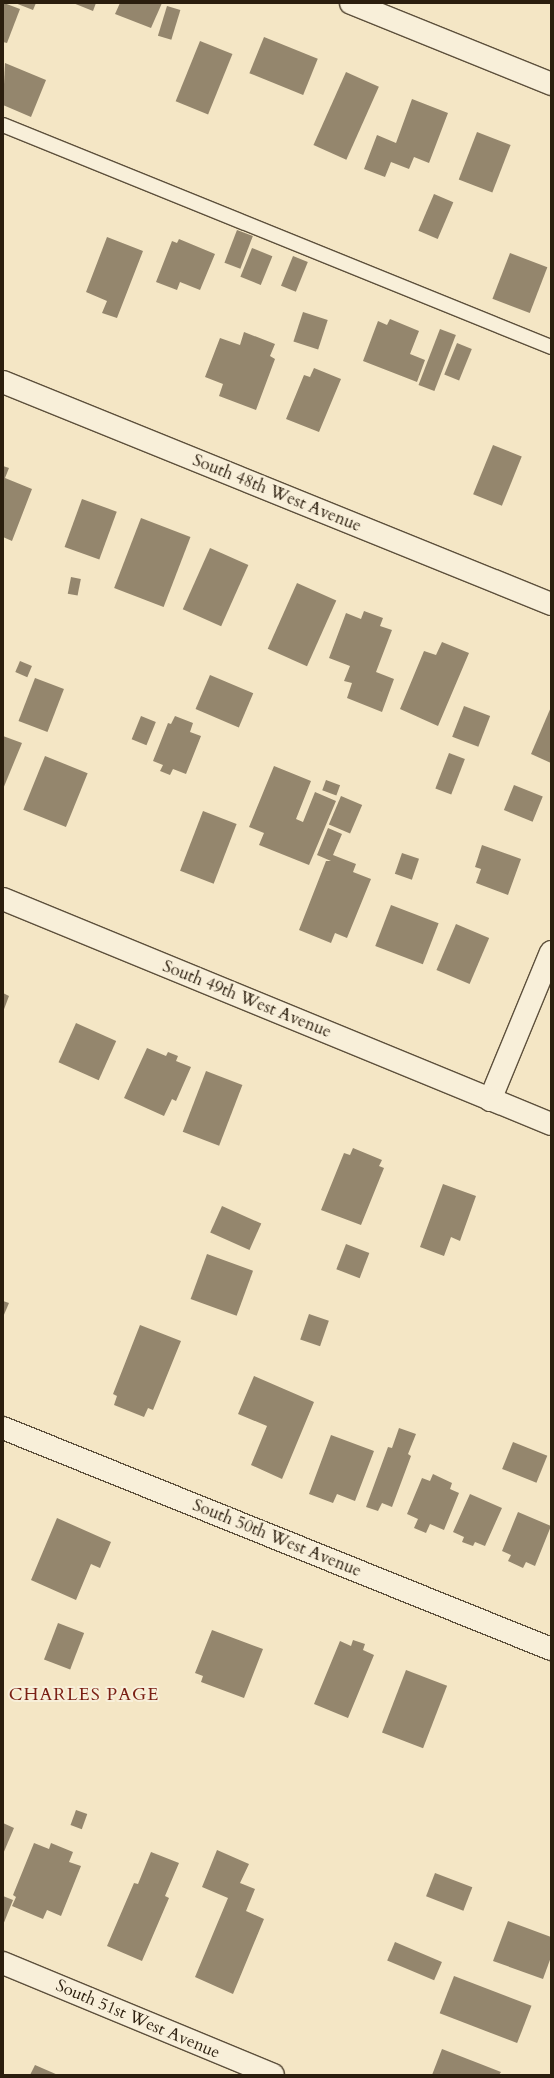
<!DOCTYPE html>
<html>
<head>
<meta charset="utf-8">
<style>
  body { margin:0 }
  #map { position:relative; width:554px; height:2078px; overflow:hidden; background:#f4e6c5; font-family:Cardo,serif }
  div>[style] { position:absolute }
  .building>* { inset:0; background:#94866d; transform-origin:0 0 }
  .roads { filter:drop-shadow(1px 0 #5d503c) drop-shadow(-1px 0 #5d503c) drop-shadow(0 1px #5d503c) drop-shadow(0 -1px #5d503c) }
  .lane>* { height:14px; margin:-7px; padding:0 7px; transform-origin:7px; border-radius:7px; background:#f8efd9 }
  .street>* { height:22px; margin:-11px; padding:0 11px; transform-origin:11px; border-radius:11px; background:#f8efd9 }
  .secondary>* { height:22px; margin:-11px; padding:0 11px; transform-origin:11px; border-radius:11px; background:#f8efd9 }
  span { translate:-50% -50%; white-space:nowrap; text-align:center; line-height:1.15; -webkit-text-stroke:4px #f8efd9; paint-order:stroke }
  .street-label { font-size:17px; color:#2b1e0e }
  .neighbourhood-label { font-size:18px; color:#7a1f14; letter-spacing:1px }
  .frame { position:absolute; inset:0; border:4px solid #2b1e0e; pointer-events:none }
</style>
</head>
<body>
<div id="map">
  <div class="building">
    <div style="clip-path:polygon(4px 3px,20px 9px,7px 43px,3px 42px)"></div>
    <div style="clip-path:polygon(15px 3px,36px 3px,33px 10px)"></div>
    <div style="clip-path:polygon(73px 3px,96px 3px,93px 11px)"></div>
    <div style="clip-path:polygon(120px 3px,162px 3px,151px 28px,115px 14px)"></div>
    <div style="left:167px;top:6px;width:14px;height:31px;rotate:17deg"></div>
    <div style="left:264px;top:37px;width:58px;height:39px;rotate:22deg"></div>
    <div style="left:200px;top:41px;width:35px;height:65px;rotate:22deg"></div>
    <div style="clip-path:polygon(5px 63px,46px 80px,31px 117px,3px 105px)"></div>
    <div style="left:346px;top:72px;width:36px;height:80px;rotate:24deg"></div>
    <div style="clip-path:polygon(412px 99px,448px 113px,429px 163px,414px 157px,409px 169px,391px 162px,385px 177px,364px 169px,377px 135px,396px 143px)"></div>
    <div style="left:477px;top:132px;width:36px;height:51px;rotate:21deg"></div>
    <div style="left:434px;top:194px;width:21px;height:40px;rotate:23deg"></div>
    <div style="left:237px;top:230px;width:17px;height:35px;rotate:21deg"></div>
    <div style="clip-path:polygon(107px 237px,143px 251px,117px 318px,102px 313px,107px 301px,86px 292px)"></div>
    <div style="clip-path:polygon(179px 239px,215px 254px,200px 290px,180px 282px,177px 290px,156px 282px,172px 241px,177px 243px)"></div>
    <div style="left:252px;top:248px;width:22px;height:31px;rotate:22deg"></div>
    <div style="left:510px;top:253px;width:40px;height:49px;rotate:21deg"></div>
    <div style="left:293px;top:256px;width:16px;height:32px;rotate:22deg"></div>
    <div style="left:303px;top:312px;width:26px;height:31px;rotate:18deg"></div>
    <div style="clip-path:polygon(390px 319px,419px 331px,410px 354px,425px 360px,417px 382px,363px 361px,378px 321px,387px 325px)"></div>
    <div style="left:440px;top:329px;width:17px;height:60px;rotate:21deg"></div>
    <div style="clip-path:polygon(244px 332px,275px 344px,270px 356px,275px 359px,256px 410px,219px 396px,223px 384px,205px 377px,220px 338px,240px 345px)"></div>
    <div style="left:457px;top:343px;width:16px;height:34px;rotate:22deg"></div>
    <div style="clip-path:polygon(314px 368px,341px 379px,319px 432px,286px 419px,304px 375px,310px 377px)"></div>
    <div style="left:493px;top:445px;width:31px;height:53px;rotate:22deg"></div>
    <div style="clip-path:polygon(3px 466px,9px 468px,5px 478px,32px 489px,12px 541px,3px 537px)"></div>
    <div style="left:82px;top:499px;width:37px;height:51px;rotate:20deg"></div>
    <div style="left:141px;top:518px;width:53px;height:75px;rotate:21deg"></div>
    <div style="left:210px;top:548px;width:42px;height:67px;rotate:24deg"></div>
    <div style="left:71px;top:577px;width:10px;height:17px;rotate:11deg"></div>
    <div style="left:297px;top:583px;width:43px;height:72px;rotate:24deg"></div>
    <div style="clip-path:polygon(364px 611px,383px 618px,380px 626px,392px 630px,376px 672px,394px 679px,382px 712px,347px 698px,352px 683px,344px 681px,350px 666px,329px 658px,346px 613px,361px 619px)"></div>
    <div style="clip-path:polygon(442px 642px,469px 653px,438px 726px,400px 709px,424px 651px,436px 655px)"></div>
    <div style="left:20px;top:661px;width:13px;height:12px;rotate:23deg"></div>
    <div style="left:210px;top:675px;width:47px;height:37px;rotate:23deg"></div>
    <div style="left:35px;top:678px;width:31px;height:46px;rotate:21deg"></div>
    <div style="left:464px;top:706px;width:28px;height:33px;rotate:21deg"></div>
    <div style="clip-path:polygon(551px 707px,551px 763px,531px 754px)"></div>
    <div style="left:141px;top:716px;width:16px;height:25px;rotate:22deg"></div>
    <div style="clip-path:polygon(175px 716px,193px 723px,190px 732px,201px 736px,186px 774px,173px 769px,170px 775px,160px 771px,163px 765px,153px 761px,168px 723px,171px 724px)"></div>
    <div style="clip-path:polygon(3px 736px,22px 743px,3px 789px)"></div>
    <div style="left:449px;top:753px;width:17px;height:38px;rotate:21deg"></div>
    <div style="left:45px;top:756px;width:46px;height:58px;rotate:22deg"></div>
    <div style="clip-path:polygon(274px 766px,311px 781px,296px 819px,303px 822px,315px 792px,336px 801px,309px 865px,259px 845px,264px 833px,249px 827px)"></div>
    <div style="left:326px;top:780px;width:15px;height:11px;rotate:20deg"></div>
    <div style="left:514px;top:785px;width:31px;height:27px;rotate:22deg"></div>
    <div style="left:341px;top:796px;width:23px;height:31px;rotate:23deg"></div>
    <div style="left:203px;top:811px;width:36px;height:64px;rotate:21deg"></div>
    <div style="clip-path:polygon(328px 828px,342px 834px,333px 855px,356px 864px,353px 872px,371px 879px,347px 938px,335px 933px,331px 943px,299px 930px,326px 861px,331px 861px,317px 855px)"></div>
    <div style="clip-path:polygon(482px 845px,521px 859px,508px 895px,476px 883px,481px 869px,475px 867px)"></div>
    <div style="left:402px;top:853px;width:18px;height:22px;rotate:19deg"></div>
    <div style="left:391px;top:905px;width:51px;height:44px;rotate:21deg"></div>
    <div style="left:456px;top:924px;width:36px;height:50px;rotate:23deg"></div>
    <div style="clip-path:polygon(3px 993px,9px 996px,3px 1012px)"></div>
    <div style="left:76px;top:1023px;width:44px;height:43px;rotate:24deg"></div>
    <div style="clip-path:polygon(147px 1048px,166px 1056px,168px 1052px,178px 1056px,176px 1061px,191px 1067px,176px 1101px,172px 1099px,164px 1116px,124px 1098px)"></div>
    <div style="left:206px;top:1071px;width:39px;height:65px;rotate:21deg"></div>
    <div style="clip-path:polygon(353px 1148px,382px 1160px,379px 1166px,384px 1168px,361px 1225px,321px 1210px,344px 1153px,350px 1155px)"></div>
    <div style="clip-path:polygon(443px 1184px,476px 1196px,460px 1241px,451px 1237px,444px 1256px,420px 1247px)"></div>
    <div style="left:222px;top:1206px;width:43px;height:29px;rotate:24deg"></div>
    <div style="left:346px;top:1244px;width:25px;height:27px;rotate:21deg"></div>
    <div style="left:207px;top:1254px;width:49px;height:48px;rotate:20deg"></div>
    <div style="clip-path:polygon(3px 1301px,9px 1303px,3px 1317px)"></div>
    <div style="left:309px;top:1314px;width:21px;height:27px;rotate:19deg"></div>
    <div style="clip-path:polygon(140px 1325px,181px 1341px,153px 1410px,148px 1408px,144px 1417px,114px 1405px,117px 1396px,113px 1394px)"></div>
    <div style="clip-path:polygon(254px 1376px,314px 1402px,282px 1479px,251px 1465px,267px 1426px,238px 1414px)"></div>
    <div style="clip-path:polygon(399px 1428px,416px 1434px,408px 1454px,411px 1456px,392px 1507px,382px 1503px,378px 1511px,366px 1507px,388px 1447px,392px 1448px)"></div>
    <div style="clip-path:polygon(331px 1435px,374px 1451px,355px 1501px,337px 1494px,333px 1503px,309px 1494px)"></div>
    <div style="left:513px;top:1442px;width:37px;height:29px;rotate:22deg"></div>
    <div style="clip-path:polygon(433px 1474px,452px 1483px,450px 1489px,459px 1493px,444px 1530px,430px 1524px,426px 1533px,414px 1528px,418px 1519px,407px 1514px,422px 1478px,430px 1481px)"></div>
    <div style="clip-path:polygon(470px 1494px,502px 1508px,485px 1546px,475px 1542px,473px 1546px,462px 1542px,464px 1537px,453px 1532px)"></div>
    <div style="clip-path:polygon(518px 1512px,551px 1526px,535px 1566px,526px 1562px,523px 1568px,508px 1561px,511px 1555px,502px 1551px)"></div>
    <div style="clip-path:polygon(57px 1518px,111px 1542px,100px 1568px,91px 1564px,76px 1600px,31px 1580px)"></div>
    <div style="left:58px;top:1623px;width:28px;height:39px;rotate:21deg"></div>
    <div style="clip-path:polygon(212px 1630px,263px 1649px,244px 1698px,201px 1682px,203px 1676px,195px 1673px)"></div>
    <div style="clip-path:polygon(353px 1640px,365px 1644px,363px 1650px,374px 1655px,348px 1718px,314px 1704px,340px 1641px,351px 1646px)"></div>
    <div style="left:406px;top:1670px;width:44px;height:67px;rotate:21deg"></div>
    <div style="left:76px;top:1810px;width:12px;height:16px;rotate:20deg"></div>
    <div style="clip-path:polygon(3px 1823px,14px 1828px,3px 1854px)"></div>
    <div style="clip-path:polygon(34px 1843px,49px 1849px,51px 1843px,73px 1852px,69px 1862px,81px 1866px,61px 1916px,47px 1910px,43px 1919px,12px 1906px,16px 1897px,13px 1895px)"></div>
    <div style="clip-path:polygon(217px 1850px,249px 1864px,240px 1883px,255px 1889px,246px 1911px,264px 1919px,233px 1994px,195px 1977px,228px 1898px,202px 1887px)"></div>
    <div style="clip-path:polygon(151px 1852px,179px 1863px,165px 1896px,169px 1898px,142px 1961px,107px 1946px,134px 1883px,138px 1884px)"></div>
    <div style="left:435px;top:1873px;width:40px;height:25px;rotate:21deg"></div>
    <div style="clip-path:polygon(3px 1896px,13px 1900px,3px 1925px)"></div>
    <div style="clip-path:polygon(508px 1921px,551px 1937px,551px 1957px,543px 1979px,493px 1961px)"></div>
    <div style="left:395px;top:1942px;width:51px;height:20px;rotate:23deg"></div>
    <div style="left:454px;top:1976px;width:83px;height:40px;rotate:21deg"></div>
    <div style="clip-path:polygon(442px 2049px,501px 2072px,499px 2075px,432px 2075px)"></div>
    <div style="clip-path:polygon(35px 2065px,58px 2075px,30px 2075px)"></div>
  </div>
  <div class="roads">
    <div class="lane">
      <div style="left:3px;top:125px;width:591px;rotate:22.05deg"></div>
    </div>
    <div class="street">
      <div style="left:351px;top:3px;width:216px;rotate:22deg"></div>
      <div style="left:3px;top:382px;width:591px;rotate:22.05deg"></div>
      <div style="left:490px;top:1100px;width:160px;rotate:-67.6deg"></div>
      <div style="left:3px;top:1428px;width:591px;rotate:21.96deg"></div>
      <div style="left:3px;top:1963px;width:292px;rotate:22.5deg"></div>
    </div>
    <div class="secondary">
      <div style="left:3px;top:899px;width:592px;rotate:22.32deg"></div>
    </div>
  </div>
  <div class="street-label">
    <span style="left:277px;top:493px;rotate:22deg">South 48th West Avenue</span>
    <span style="left:247px;top:999px;rotate:22deg">South 49th West Avenue</span>
    <span style="left:277px;top:1538px;rotate:22deg">South 50th West Avenue</span>
    <span style="left:138px;top:2019px;rotate:23deg">South 51st West Avenue</span>
  </div>
  <div class="neighbourhood-label">
    <span style="left:84px;top:1695px">CHARLES PAGE</span>
  </div>
  <div class="frame"></div>
</div>
</body>
</html>
